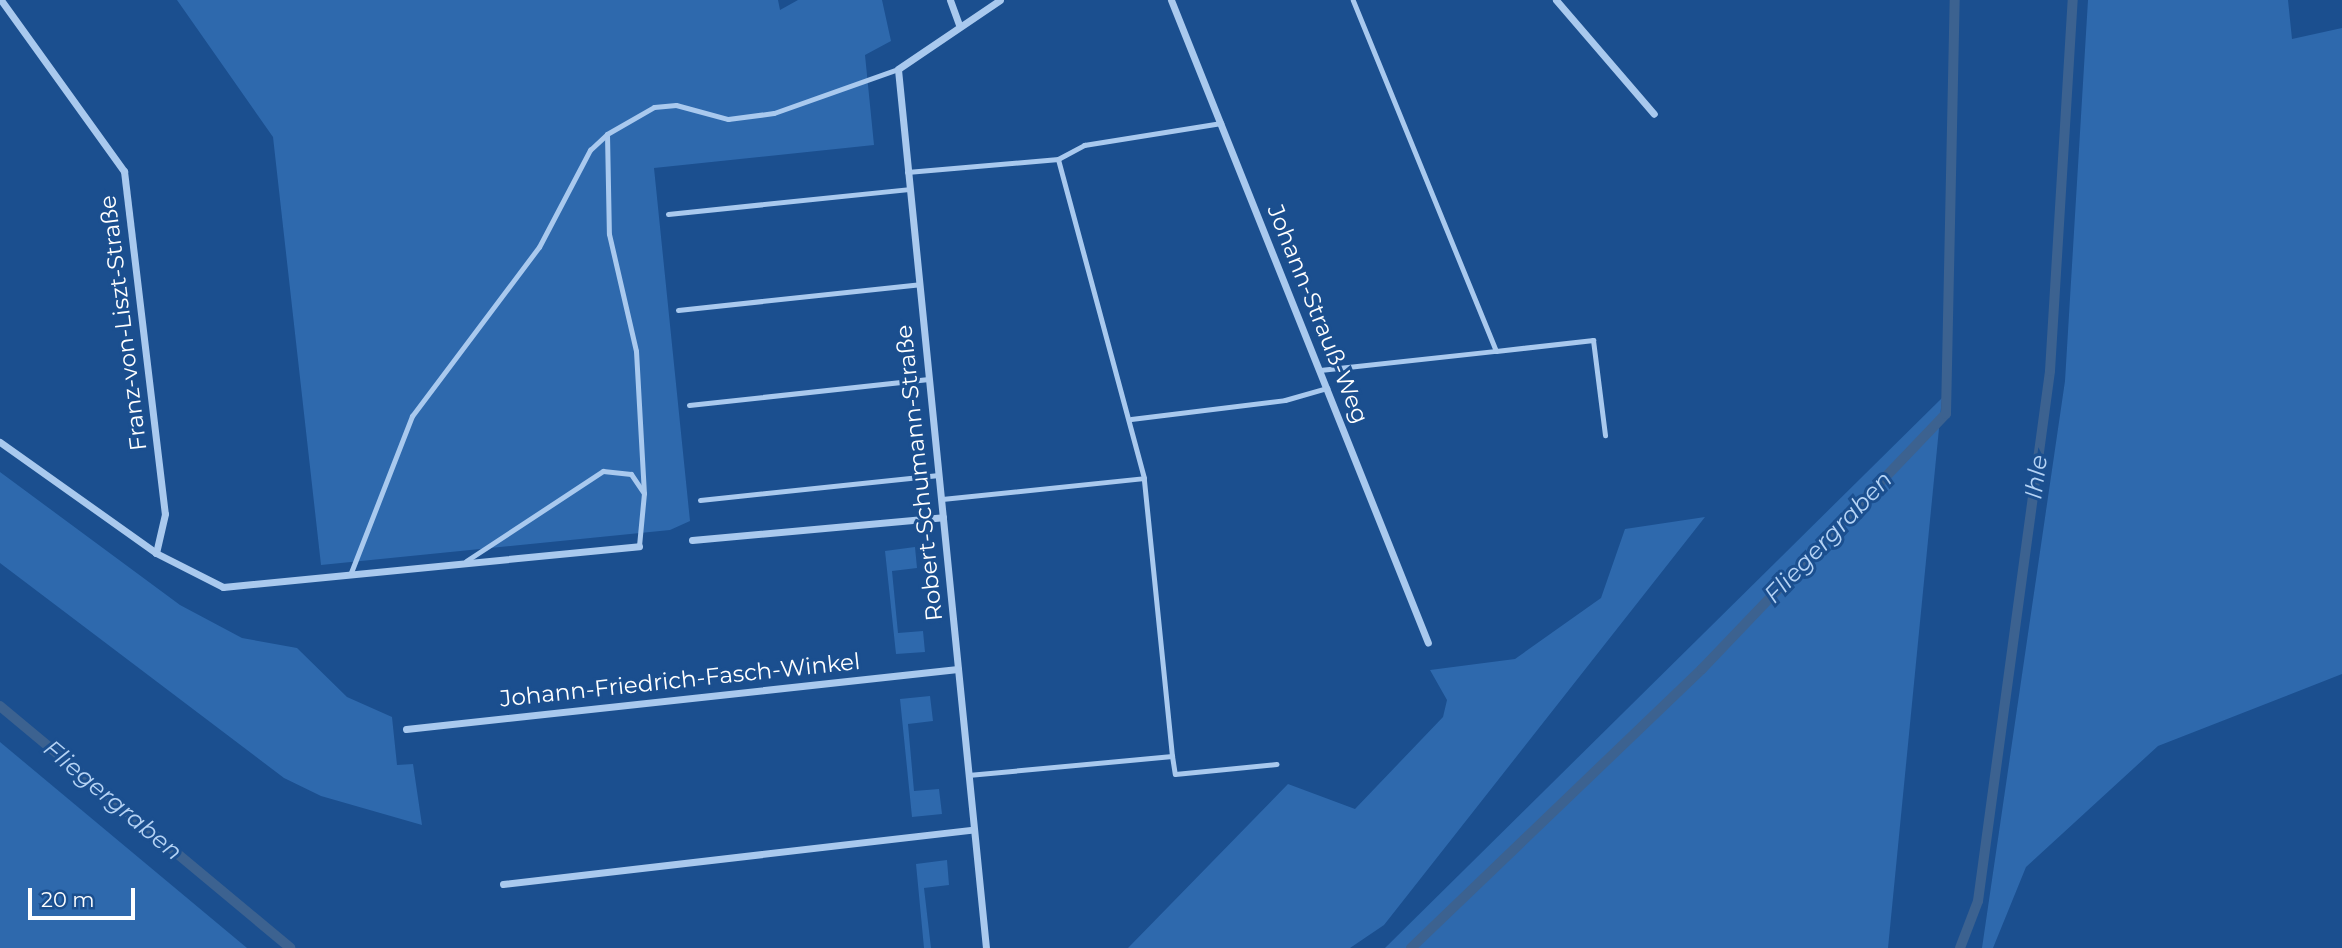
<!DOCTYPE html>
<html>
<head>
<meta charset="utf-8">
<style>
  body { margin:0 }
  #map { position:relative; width:2342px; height:948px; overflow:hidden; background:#1b4f8f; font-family:Montserrat,sans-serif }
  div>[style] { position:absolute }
  .green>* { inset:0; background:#2e69ad }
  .stream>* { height:10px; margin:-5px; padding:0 5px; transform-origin:5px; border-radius:5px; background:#3c6290 }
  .service>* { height:5px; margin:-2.5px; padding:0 2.5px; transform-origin:2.5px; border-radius:2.5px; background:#a9c9ee }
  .minor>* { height:7px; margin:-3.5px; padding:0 3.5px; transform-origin:3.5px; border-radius:3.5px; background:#a9c9ee }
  span { translate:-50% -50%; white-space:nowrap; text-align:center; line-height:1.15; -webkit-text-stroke:6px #1b4f8f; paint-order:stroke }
  .street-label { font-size:23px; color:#fff }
  .water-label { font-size:24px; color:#b5d3f5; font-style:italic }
  .scale { position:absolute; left:28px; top:888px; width:107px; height:32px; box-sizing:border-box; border:4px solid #fff; border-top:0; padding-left:9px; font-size:21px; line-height:24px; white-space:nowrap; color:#fff; -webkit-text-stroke:5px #1b4f8f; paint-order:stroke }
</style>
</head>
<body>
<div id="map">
  <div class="green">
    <div style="clip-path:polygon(177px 0,778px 0,780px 10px,798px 0,882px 0,891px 41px,865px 55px,874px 145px,654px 168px,690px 521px,670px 530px,321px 565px,273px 137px)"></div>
    <div style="clip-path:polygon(2088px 0,2288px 0,2292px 39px,2342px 28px,2342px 674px,2158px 746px,2026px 867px,1993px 948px,1982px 948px,2065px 381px)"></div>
    <div style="clip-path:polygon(1942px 398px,1888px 948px,1385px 948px)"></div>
    <div style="clip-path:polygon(0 472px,180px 605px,242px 638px,297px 648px,347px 697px,392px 717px,397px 765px,413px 764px,422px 825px,321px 796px,284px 778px,0 563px)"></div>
    <div style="clip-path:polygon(1705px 517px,1384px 925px,1350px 948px,1128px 948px,1288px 784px,1355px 809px,1443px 717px,1447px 700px,1430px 670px,1515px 659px,1601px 598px,1625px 529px)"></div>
    <div style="clip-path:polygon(915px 547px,917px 568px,892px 571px,898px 633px,923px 631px,925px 652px,896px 654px,885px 551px)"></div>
    <div style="clip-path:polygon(930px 696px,933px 721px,908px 724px,914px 791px,939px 789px,942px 814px,912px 817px,900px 699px)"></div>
    <div style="clip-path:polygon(0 742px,247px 948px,0 948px)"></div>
    <div style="clip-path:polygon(947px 860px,949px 885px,924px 888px,931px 948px,924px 948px,916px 864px)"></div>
  </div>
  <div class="stream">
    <div style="left:0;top:706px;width:378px;rotate:39.8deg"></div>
    <div style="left:1411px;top:948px;width:403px;rotate:-43.8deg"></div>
    <div style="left:1702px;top:669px;width:353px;rotate:-46.3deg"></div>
    <div style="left:1946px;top:414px;width:414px;rotate:-88.8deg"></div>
    <div style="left:1960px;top:948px;width:50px;rotate:-69deg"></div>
    <div style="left:1978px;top:901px;width:535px;rotate:-82.26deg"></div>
    <div style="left:2050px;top:371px;width:372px;rotate:-86.5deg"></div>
  </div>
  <div class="service">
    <div style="left:607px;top:134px;width:100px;rotate:88.9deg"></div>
    <div style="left:609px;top:234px;width:120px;rotate:77deg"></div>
    <div style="left:636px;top:351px;width:142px;rotate:86.8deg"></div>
    <div style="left:907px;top:172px;width:152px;rotate:-4.9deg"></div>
    <div style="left:668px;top:214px;width:242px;rotate:-5.9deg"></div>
    <div style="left:678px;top:310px;width:243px;rotate:-6.1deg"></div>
    <div style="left:1496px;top:351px;width:98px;rotate:-6.5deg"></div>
    <div style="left:1593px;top:340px;width:96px;rotate:82.8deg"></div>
    <div style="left:1320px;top:370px;width:177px;rotate:-6.2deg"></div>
    <div style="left:1496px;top:351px;width:379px;rotate:-112.2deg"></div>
    <div style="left:689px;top:405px;width:241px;rotate:-6.2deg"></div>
    <div style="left:1131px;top:419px;width:155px;rotate:-7deg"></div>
    <div style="left:1285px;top:400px;width:44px;rotate:-15.9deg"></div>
    <div style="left:942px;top:499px;width:203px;rotate:-5.9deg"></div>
    <div style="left:700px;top:500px;width:240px;rotate:-6deg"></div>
    <div style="left:466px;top:561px;width:164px;rotate:-33.3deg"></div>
    <div style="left:603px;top:471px;width:28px;rotate:6deg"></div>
    <div style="left:631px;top:474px;width:23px;rotate:56deg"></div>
    <div style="left:644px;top:493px;width:53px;rotate:95.4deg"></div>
    <div style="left:350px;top:575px;width:171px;rotate:-68.7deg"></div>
    <div style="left:412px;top:416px;width:211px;rotate:-53.1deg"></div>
    <div style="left:539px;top:247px;width:110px;rotate:-62.3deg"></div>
    <div style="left:590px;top:150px;width:23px;rotate:-43deg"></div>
    <div style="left:607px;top:134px;width:54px;rotate:-29.9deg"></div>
    <div style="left:654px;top:107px;width:22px;rotate:-5deg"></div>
    <div style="left:676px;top:105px;width:54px;rotate:15.1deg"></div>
    <div style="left:728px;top:119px;width:46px;rotate:-7.4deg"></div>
    <div style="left:774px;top:113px;width:132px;rotate:-19.5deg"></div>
    <div style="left:1172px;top:756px;width:18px;rotate:81deg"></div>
    <div style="left:1175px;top:774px;width:102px;rotate:-5.6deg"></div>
    <div style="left:968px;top:775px;width:205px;rotate:-5.3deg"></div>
    <div style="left:1172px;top:756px;width:279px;rotate:-95.8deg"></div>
    <div style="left:1144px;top:478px;width:330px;rotate:-105.1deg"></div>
    <div style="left:1058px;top:159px;width:30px;rotate:-28deg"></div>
    <div style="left:1084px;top:145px;width:139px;rotate:-9.1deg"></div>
  </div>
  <div class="minor">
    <div style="left:1px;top:0;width:211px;rotate:54.3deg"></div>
    <div style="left:124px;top:171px;width:345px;rotate:83.2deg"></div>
    <div style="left:165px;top:514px;width:40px;rotate:103deg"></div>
    <div style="left:950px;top:0;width:27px;rotate:70deg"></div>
    <div style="left:1171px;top:0;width:692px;rotate:68.21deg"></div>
    <div style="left:1556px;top:0;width:150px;rotate:49.3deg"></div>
    <div style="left:0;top:442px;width:191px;rotate:35.4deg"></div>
    <div style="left:156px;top:553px;width:75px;rotate:26.9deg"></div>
    <div style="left:223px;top:587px;width:418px;rotate:-5.6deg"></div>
    <div style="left:692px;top:540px;width:252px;rotate:-5.2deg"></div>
    <div style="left:406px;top:729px;width:555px;rotate:-6.2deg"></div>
    <div style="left:503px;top:884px;width:473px;rotate:-6.6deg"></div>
    <div style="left:986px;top:948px;width:883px;rotate:-95.72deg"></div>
    <div style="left:898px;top:69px;width:123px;rotate:-34.1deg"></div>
  </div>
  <div class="street-label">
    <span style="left:1318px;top:314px;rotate:68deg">Johann-Strauß-Weg</span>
    <span style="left:123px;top:323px;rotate:-97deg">Franz-von-Liszt-Straße</span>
    <span style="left:919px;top:473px;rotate:-96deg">Robert-Schumann-Straße</span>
    <span style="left:680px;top:680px;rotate:-6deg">Johann-Friedrich-Fasch-Winkel</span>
  </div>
  <div class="water-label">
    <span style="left:2036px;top:477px;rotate:-82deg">Ihle</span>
    <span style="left:1828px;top:537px;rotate:-46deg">Fliegergraben</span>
    <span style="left:113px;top:800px;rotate:40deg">Fliegergraben</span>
  </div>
  <div class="scale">20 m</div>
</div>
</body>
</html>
